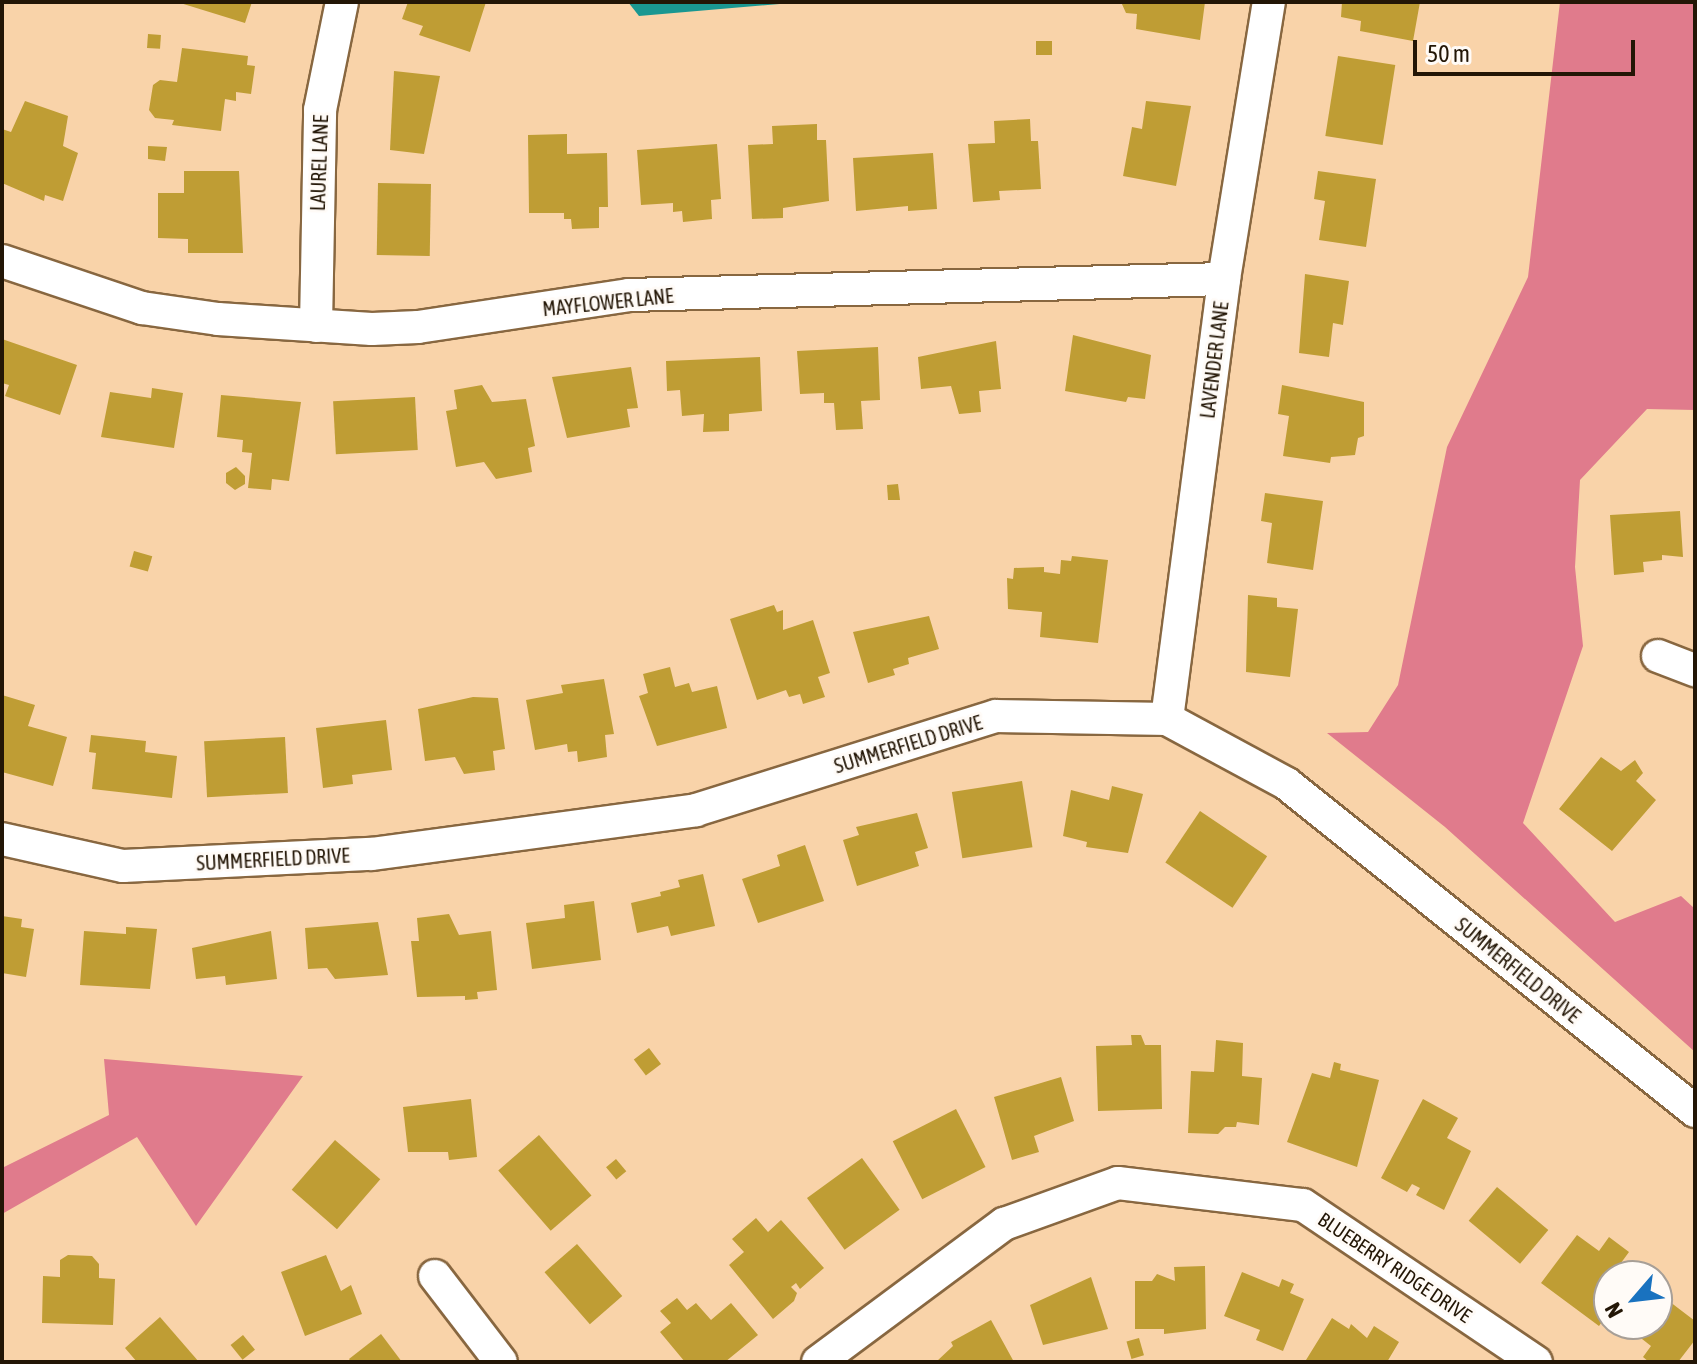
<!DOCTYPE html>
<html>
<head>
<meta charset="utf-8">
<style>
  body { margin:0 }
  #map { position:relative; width:1697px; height:1364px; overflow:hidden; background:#f9d3a9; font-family:"Asap Condensed",sans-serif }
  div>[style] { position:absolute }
  .forest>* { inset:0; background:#e07b8c }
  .water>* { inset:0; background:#1a9791 }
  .building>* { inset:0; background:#bf9d34; transform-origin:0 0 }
  .roads { filter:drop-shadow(2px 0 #886740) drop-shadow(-2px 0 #886740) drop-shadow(0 2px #886740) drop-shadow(0 -2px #886740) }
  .minor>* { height:32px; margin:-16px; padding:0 16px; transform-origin:16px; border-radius:16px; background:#fff }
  span { translate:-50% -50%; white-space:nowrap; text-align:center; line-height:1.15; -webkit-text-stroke:6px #fffbf7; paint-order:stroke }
  .street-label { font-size:20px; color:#231606 }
  .frame { position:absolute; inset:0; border:4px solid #231606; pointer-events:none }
  .north { position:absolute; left:1593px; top:1260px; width:80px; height:80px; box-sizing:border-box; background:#fffbf7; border:2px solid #a79f97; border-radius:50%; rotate:242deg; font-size:22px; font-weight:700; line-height:32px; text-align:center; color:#231606 }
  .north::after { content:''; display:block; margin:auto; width:28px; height:36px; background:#1972bf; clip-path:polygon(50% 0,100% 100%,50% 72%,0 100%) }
  .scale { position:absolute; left:1413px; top:40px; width:222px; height:36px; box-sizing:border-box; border:4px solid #231606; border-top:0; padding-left:10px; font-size:24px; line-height:28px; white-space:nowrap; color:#231606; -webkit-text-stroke:6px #fffbf7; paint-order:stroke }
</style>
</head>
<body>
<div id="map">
  <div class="forest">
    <div style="clip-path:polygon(1560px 2px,1695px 2px,1695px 410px,1647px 409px,1580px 480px,1575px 567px,1583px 646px,1523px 823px,1615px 922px,1681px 896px,1695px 909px,1695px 1052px,1445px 827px,1327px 733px,1368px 732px,1398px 685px,1447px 447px,1528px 277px)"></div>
    <div style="clip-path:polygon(104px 1059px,303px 1076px,196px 1226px,137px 1137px,2px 1214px,2px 1168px,109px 1115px)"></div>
  </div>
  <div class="water">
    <div style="clip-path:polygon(628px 2px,803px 2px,639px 16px)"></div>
  </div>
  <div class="building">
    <div style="clip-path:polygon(177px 2px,252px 2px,245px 23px)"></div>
    <div style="clip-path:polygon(408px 2px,486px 2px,470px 52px,419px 35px,423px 26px,402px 19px)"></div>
    <div style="clip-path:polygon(1121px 2px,1205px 2px,1200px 40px,1136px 29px,1137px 14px,1126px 13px)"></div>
    <div style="clip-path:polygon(1342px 2px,1420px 2px,1413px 41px,1360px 31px,1361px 21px,1341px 17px)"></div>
    <div style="left:148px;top:34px;width:13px;height:14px;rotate:4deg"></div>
    <div style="left:1036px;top:41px;width:16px;height:14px"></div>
    <div style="clip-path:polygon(182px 48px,248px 56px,247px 65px,255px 66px,251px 94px,236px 92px,236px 101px,225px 99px,221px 131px,172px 125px,174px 120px,155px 118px,149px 110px,153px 85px,160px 80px,177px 82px)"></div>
    <div style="left:1338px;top:56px;width:58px;height:81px;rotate:9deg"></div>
    <div style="clip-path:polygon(394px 71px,440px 76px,424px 154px,390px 150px)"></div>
    <div style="clip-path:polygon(25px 101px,68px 116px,63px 146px,78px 153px,63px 201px,45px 195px,44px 201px,2px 183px,2px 129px,11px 132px)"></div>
    <div style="clip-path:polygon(1146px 101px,1191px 106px,1176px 186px,1123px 176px,1132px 127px,1142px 129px)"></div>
    <div style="clip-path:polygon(1030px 119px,1031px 141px,1038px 141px,1041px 189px,999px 191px,1000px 200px,973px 202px,968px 144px,995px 143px,994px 121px)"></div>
    <div style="clip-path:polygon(817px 124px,817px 140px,826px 140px,829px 201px,783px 208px,783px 218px,752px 219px,748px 145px,773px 144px,772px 126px)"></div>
    <div style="clip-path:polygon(567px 134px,567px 154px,607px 153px,608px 207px,599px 207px,599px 228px,572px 229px,571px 219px,564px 219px,564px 213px,529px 213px,528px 135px)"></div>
    <div style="clip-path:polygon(717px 144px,721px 199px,711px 200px,712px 219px,683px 222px,682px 211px,673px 212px,673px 203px,641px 205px,637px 150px)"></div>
    <div style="clip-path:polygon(148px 146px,167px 147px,165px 161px,148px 159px)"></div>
    <div style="clip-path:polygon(933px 153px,937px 209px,908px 211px,908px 206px,856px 211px,853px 158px)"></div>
    <div style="clip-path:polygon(184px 171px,239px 171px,243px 253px,188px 253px,188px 239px,158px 238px,158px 193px,184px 193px)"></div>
    <div style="clip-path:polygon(1318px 171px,1376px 179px,1366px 247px,1319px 240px,1325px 201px,1314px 199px)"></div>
    <div style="left:378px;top:183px;width:53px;height:72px;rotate:1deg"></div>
    <div style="clip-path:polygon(1305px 274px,1349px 281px,1343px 325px,1333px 323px,1329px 357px,1299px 353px)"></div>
    <div style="clip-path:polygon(1073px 335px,1151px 355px,1145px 399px,1128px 397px,1126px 402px,1065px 391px)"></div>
    <div style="clip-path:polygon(2px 339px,77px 365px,60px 415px,5px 396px,9px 385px,2px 383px)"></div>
    <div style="clip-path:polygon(996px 341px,1001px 389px,979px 391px,981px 412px,959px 414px,951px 386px,921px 389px,918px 357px)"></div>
    <div style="clip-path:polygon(878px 347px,880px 400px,861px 401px,863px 429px,836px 430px,834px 403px,824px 403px,824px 393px,800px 394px,797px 351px)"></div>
    <div style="clip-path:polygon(760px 357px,762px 411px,729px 414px,729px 431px,703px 432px,704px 414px,682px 416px,680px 390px,667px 391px,666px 361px)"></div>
    <div style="clip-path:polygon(631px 367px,638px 408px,627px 409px,630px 427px,567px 438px,552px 377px)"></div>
    <div style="clip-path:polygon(482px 385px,492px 402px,526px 399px,535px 446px,528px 448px,532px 472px,496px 479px,484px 462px,456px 467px,446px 411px,457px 409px,454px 390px)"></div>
    <div style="clip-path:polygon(1282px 385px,1364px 402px,1364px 436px,1358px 438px,1355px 455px,1331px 457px,1330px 463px,1283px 456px,1289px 416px,1278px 414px)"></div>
    <div style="clip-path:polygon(152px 388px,183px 393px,174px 448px,101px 437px,110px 392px,151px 398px)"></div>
    <div style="clip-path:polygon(221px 395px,301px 402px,289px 481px,272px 479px,271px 490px,248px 488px,252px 453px,242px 452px,243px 440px,217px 437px)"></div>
    <div style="left:415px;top:397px;width:53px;height:82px;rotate:87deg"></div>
    <div style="clip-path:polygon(236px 467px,245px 476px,245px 484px,235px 490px,226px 483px,226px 473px)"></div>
    <div style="clip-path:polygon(898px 484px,900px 500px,888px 500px,887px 485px)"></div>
    <div style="clip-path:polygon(1265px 493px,1323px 501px,1313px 570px,1267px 563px,1272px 523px,1261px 521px)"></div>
    <div style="clip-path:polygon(1680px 511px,1683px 557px,1662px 555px,1662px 560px,1643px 562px,1644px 572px,1614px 575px,1610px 515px)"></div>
    <div style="left:134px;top:551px;width:19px;height:16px;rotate:16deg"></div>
    <div style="clip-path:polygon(1072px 556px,1108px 560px,1098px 643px,1040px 637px,1042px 612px,1008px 609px,1007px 578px,1013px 579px,1014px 568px,1044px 567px,1044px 572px,1060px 574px,1061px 560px,1071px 561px)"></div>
    <div style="clip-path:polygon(1248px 595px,1277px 598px,1277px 607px,1298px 609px,1290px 677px,1246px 672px)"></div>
    <div style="clip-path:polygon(774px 605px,777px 612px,783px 610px,783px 630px,813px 620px,830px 673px,818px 677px,825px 697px,803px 704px,800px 694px,789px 697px,786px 690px,757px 700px,730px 619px)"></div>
    <div style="clip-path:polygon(929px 616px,939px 649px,908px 658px,909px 664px,893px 669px,895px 675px,868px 683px,853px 632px)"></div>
    <div style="clip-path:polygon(670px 667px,675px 687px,689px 683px,692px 692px,717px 686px,727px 728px,657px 746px,639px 696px,648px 693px,643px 674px)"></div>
    <div style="clip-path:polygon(604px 679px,614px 734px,605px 735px,607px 757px,578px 762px,577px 751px,568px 752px,567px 744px,535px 750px,526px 700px,563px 693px,561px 685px)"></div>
    <div style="clip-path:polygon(2px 695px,35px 705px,28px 726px,67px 737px,53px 786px,2px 772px)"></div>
    <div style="clip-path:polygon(473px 697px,498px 698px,505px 749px,493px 751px,495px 770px,464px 774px,455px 757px,425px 761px,418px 709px)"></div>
    <div style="clip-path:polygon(386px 720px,392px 770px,352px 775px,353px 784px,323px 788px,316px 728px)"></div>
    <div style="clip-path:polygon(91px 735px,146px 741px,145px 752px,177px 756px,172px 798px,92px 789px,96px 753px,89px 752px)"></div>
    <div style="left:285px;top:737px;width:56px;height:81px;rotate:87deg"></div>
    <div style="clip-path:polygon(1601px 757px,1621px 771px,1635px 760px,1643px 773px,1636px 781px,1656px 800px,1612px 851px,1559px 809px)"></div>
    <div style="left:1022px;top:781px;width:67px;height:71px;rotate:81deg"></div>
    <div style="clip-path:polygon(1112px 786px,1143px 794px,1128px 853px,1086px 847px,1087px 842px,1063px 836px,1071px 790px,1109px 800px)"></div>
    <div style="left:1200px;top:811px;width:81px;height:62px;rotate:34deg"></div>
    <div style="clip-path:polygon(917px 813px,928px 848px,915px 852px,919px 866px,857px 886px,843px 840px,859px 835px,856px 827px)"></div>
    <div style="clip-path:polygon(805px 845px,824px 901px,758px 923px,742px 879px,780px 866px,777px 855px)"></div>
    <div style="clip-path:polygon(703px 874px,715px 926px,671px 936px,668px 926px,637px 933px,631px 903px,661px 896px,660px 892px,680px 887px,678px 880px)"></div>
    <div style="clip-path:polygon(594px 901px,601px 960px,532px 969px,526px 923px,565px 918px,564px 905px)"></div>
    <div style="clip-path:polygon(449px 914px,459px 935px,491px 931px,497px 990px,477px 992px,478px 999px,465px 1000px,465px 996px,417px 997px,411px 941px,419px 941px,417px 918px)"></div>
    <div style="clip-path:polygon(2px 916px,22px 919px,21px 927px,34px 929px,26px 977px,2px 973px)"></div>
    <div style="clip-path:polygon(378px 922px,388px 975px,335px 979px,327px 968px,308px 969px,305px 928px)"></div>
    <div style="clip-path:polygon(126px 927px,157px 929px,150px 989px,80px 985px,84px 931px,126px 934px)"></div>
    <div style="clip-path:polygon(271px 931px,277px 979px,226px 985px,225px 976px,196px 979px,192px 948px)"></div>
    <div style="clip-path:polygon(1131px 1035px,1141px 1035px,1145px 1045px,1161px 1045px,1162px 1109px,1098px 1111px,1096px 1046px,1132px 1045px)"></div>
    <div style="clip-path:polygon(1216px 1040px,1243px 1043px,1242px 1076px,1262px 1078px,1259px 1125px,1237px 1122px,1236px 1127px,1225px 1127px,1218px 1134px,1188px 1133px,1191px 1071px,1214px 1072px)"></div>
    <div style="left:649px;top:1048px;width:20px;height:19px;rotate:53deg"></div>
    <div style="clip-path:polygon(1334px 1062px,1341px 1064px,1340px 1070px,1379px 1080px,1357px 1167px,1287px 1142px,1312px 1073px,1330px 1078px)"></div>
    <div style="clip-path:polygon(1061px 1077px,1074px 1121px,1034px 1136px,1039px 1152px,1012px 1160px,994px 1097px)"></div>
    <div style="clip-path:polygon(471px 1099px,477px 1157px,449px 1160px,448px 1152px,408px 1152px,403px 1107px)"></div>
    <div style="clip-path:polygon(1423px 1099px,1458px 1118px,1447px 1138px,1471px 1151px,1444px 1210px,1416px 1195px,1420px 1188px,1412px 1184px,1407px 1192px,1381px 1178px)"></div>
    <div style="left:956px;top:1109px;width:65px;height:71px;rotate:63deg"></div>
    <div style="left:539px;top:1135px;width:80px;height:54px;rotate:49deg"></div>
    <div style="left:335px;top:1140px;width:60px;height:66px;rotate:41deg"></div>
    <div style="left:862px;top:1158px;width:64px;height:68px;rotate:54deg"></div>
    <div style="left:616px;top:1159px;width:16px;height:13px;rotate:50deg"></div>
    <div style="left:1497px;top:1187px;width:67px;height:44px;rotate:40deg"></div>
    <div style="clip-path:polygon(756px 1218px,768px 1232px,781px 1220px,824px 1268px,800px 1289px,796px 1283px,791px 1287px,797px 1293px,794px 1301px,773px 1319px,729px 1265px,744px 1252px,732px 1239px)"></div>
    <div style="clip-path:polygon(1577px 1235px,1599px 1251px,1609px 1237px,1629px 1252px,1618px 1267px,1631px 1276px,1609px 1276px,1609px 1312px,1599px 1326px,1541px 1283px)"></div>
    <div style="left:577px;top:1244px;width:69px;height:43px;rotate:49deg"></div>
    <div style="clip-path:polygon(68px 1255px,92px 1256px,99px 1264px,99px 1278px,115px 1279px,113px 1325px,42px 1323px,43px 1276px,60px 1277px,60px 1260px)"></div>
    <div style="clip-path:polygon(326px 1255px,341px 1291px,351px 1285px,362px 1314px,305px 1336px,281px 1272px)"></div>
    <div style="clip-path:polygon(1205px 1266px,1206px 1329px,1164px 1334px,1164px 1329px,1135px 1329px,1135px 1281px,1152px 1281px,1157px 1274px,1175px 1281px,1174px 1267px)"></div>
    <div style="clip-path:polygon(1242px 1272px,1279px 1287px,1282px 1279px,1294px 1284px,1290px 1293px,1304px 1299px,1283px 1351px,1256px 1340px,1260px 1330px,1224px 1316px)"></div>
    <div style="clip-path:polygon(1091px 1277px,1108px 1329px,1043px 1345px,1030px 1305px)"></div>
    <div style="clip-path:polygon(1657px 1292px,1695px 1321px,1695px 1340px,1678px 1362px,1649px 1362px,1643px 1357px,1651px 1346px,1623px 1324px,1657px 1324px)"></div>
    <div style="clip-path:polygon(677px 1298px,687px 1310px,696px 1303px,711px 1320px,731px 1303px,758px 1335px,725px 1362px,685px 1362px,660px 1332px,671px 1323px,660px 1311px)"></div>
    <div style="clip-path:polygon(160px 1317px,199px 1362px,137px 1362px,125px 1348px)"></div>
    <div style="clip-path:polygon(1332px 1318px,1349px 1329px,1351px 1324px,1367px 1338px,1374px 1326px,1399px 1342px,1387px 1362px,1306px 1360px)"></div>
    <div style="clip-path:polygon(991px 1320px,1014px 1362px,936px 1362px,953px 1346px,951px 1342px)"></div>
    <div style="clip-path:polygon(381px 1334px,402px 1362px,351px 1362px,349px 1359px)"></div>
    <div style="left:243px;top:1335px;width:19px;height:16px;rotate:51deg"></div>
    <div style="left:1139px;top:1338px;width:18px;height:13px;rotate:74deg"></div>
  </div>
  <div class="roads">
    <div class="minor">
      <div style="left:2px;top:261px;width:148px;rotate:18.6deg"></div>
      <div style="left:142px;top:308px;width:77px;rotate:8.2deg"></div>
      <div style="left:218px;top:319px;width:154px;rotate:3.7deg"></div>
      <div style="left:372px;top:329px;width:46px;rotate:-2.5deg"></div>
      <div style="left:418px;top:327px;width:213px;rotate:-8.6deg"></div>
      <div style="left:629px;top:295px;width:595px;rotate:-1.54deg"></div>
      <div style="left:316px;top:326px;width:216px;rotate:-88.9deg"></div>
      <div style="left:320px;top:110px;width:110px;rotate:-78.5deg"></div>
      <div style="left:1658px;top:656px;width:40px;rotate:21deg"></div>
      <div style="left:1167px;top:719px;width:444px;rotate:-82.6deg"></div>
      <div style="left:1224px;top:279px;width:281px;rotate:-80.8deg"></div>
      <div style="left:2px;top:839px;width:124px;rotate:12.6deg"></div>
      <div style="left:123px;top:866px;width:249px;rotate:-2.8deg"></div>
      <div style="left:372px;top:854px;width:327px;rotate:-7.7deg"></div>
      <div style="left:696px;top:810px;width:314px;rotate:-17.4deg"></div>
      <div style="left:996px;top:716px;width:171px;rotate:1deg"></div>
      <div style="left:1167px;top:719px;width:136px;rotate:28.4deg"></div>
      <div style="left:1287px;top:784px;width:523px;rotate:38.71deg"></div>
      <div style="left:435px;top:1276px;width:108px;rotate:52.5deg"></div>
      <div style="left:818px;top:1362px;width:232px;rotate:-36.6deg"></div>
      <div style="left:1004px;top:1224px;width:121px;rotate:-19.8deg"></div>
      <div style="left:1118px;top:1183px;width:186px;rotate:6.8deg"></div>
      <div style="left:1303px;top:1205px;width:281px;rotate:34deg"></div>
    </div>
  </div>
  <div class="street-label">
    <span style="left:319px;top:163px;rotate:-88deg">LAUREL LANE</span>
    <span style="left:608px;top:302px;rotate:-6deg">MAYFLOWER LANE</span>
    <span style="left:1214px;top:360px;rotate:-83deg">LAVENDER LANE</span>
    <span style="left:908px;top:744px;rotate:-17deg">SUMMERFIELD DRIVE</span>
    <span style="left:273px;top:859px;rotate:-3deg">SUMMERFIELD DRIVE</span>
    <span style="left:1518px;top:970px;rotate:39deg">SUMMERFIELD DRIVE</span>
    <span style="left:1395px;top:1267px;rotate:34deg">BLUEBERRY RIDGE DRIVE</span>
  </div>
  <div class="frame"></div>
  <div class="north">N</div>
  <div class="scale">50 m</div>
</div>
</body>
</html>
